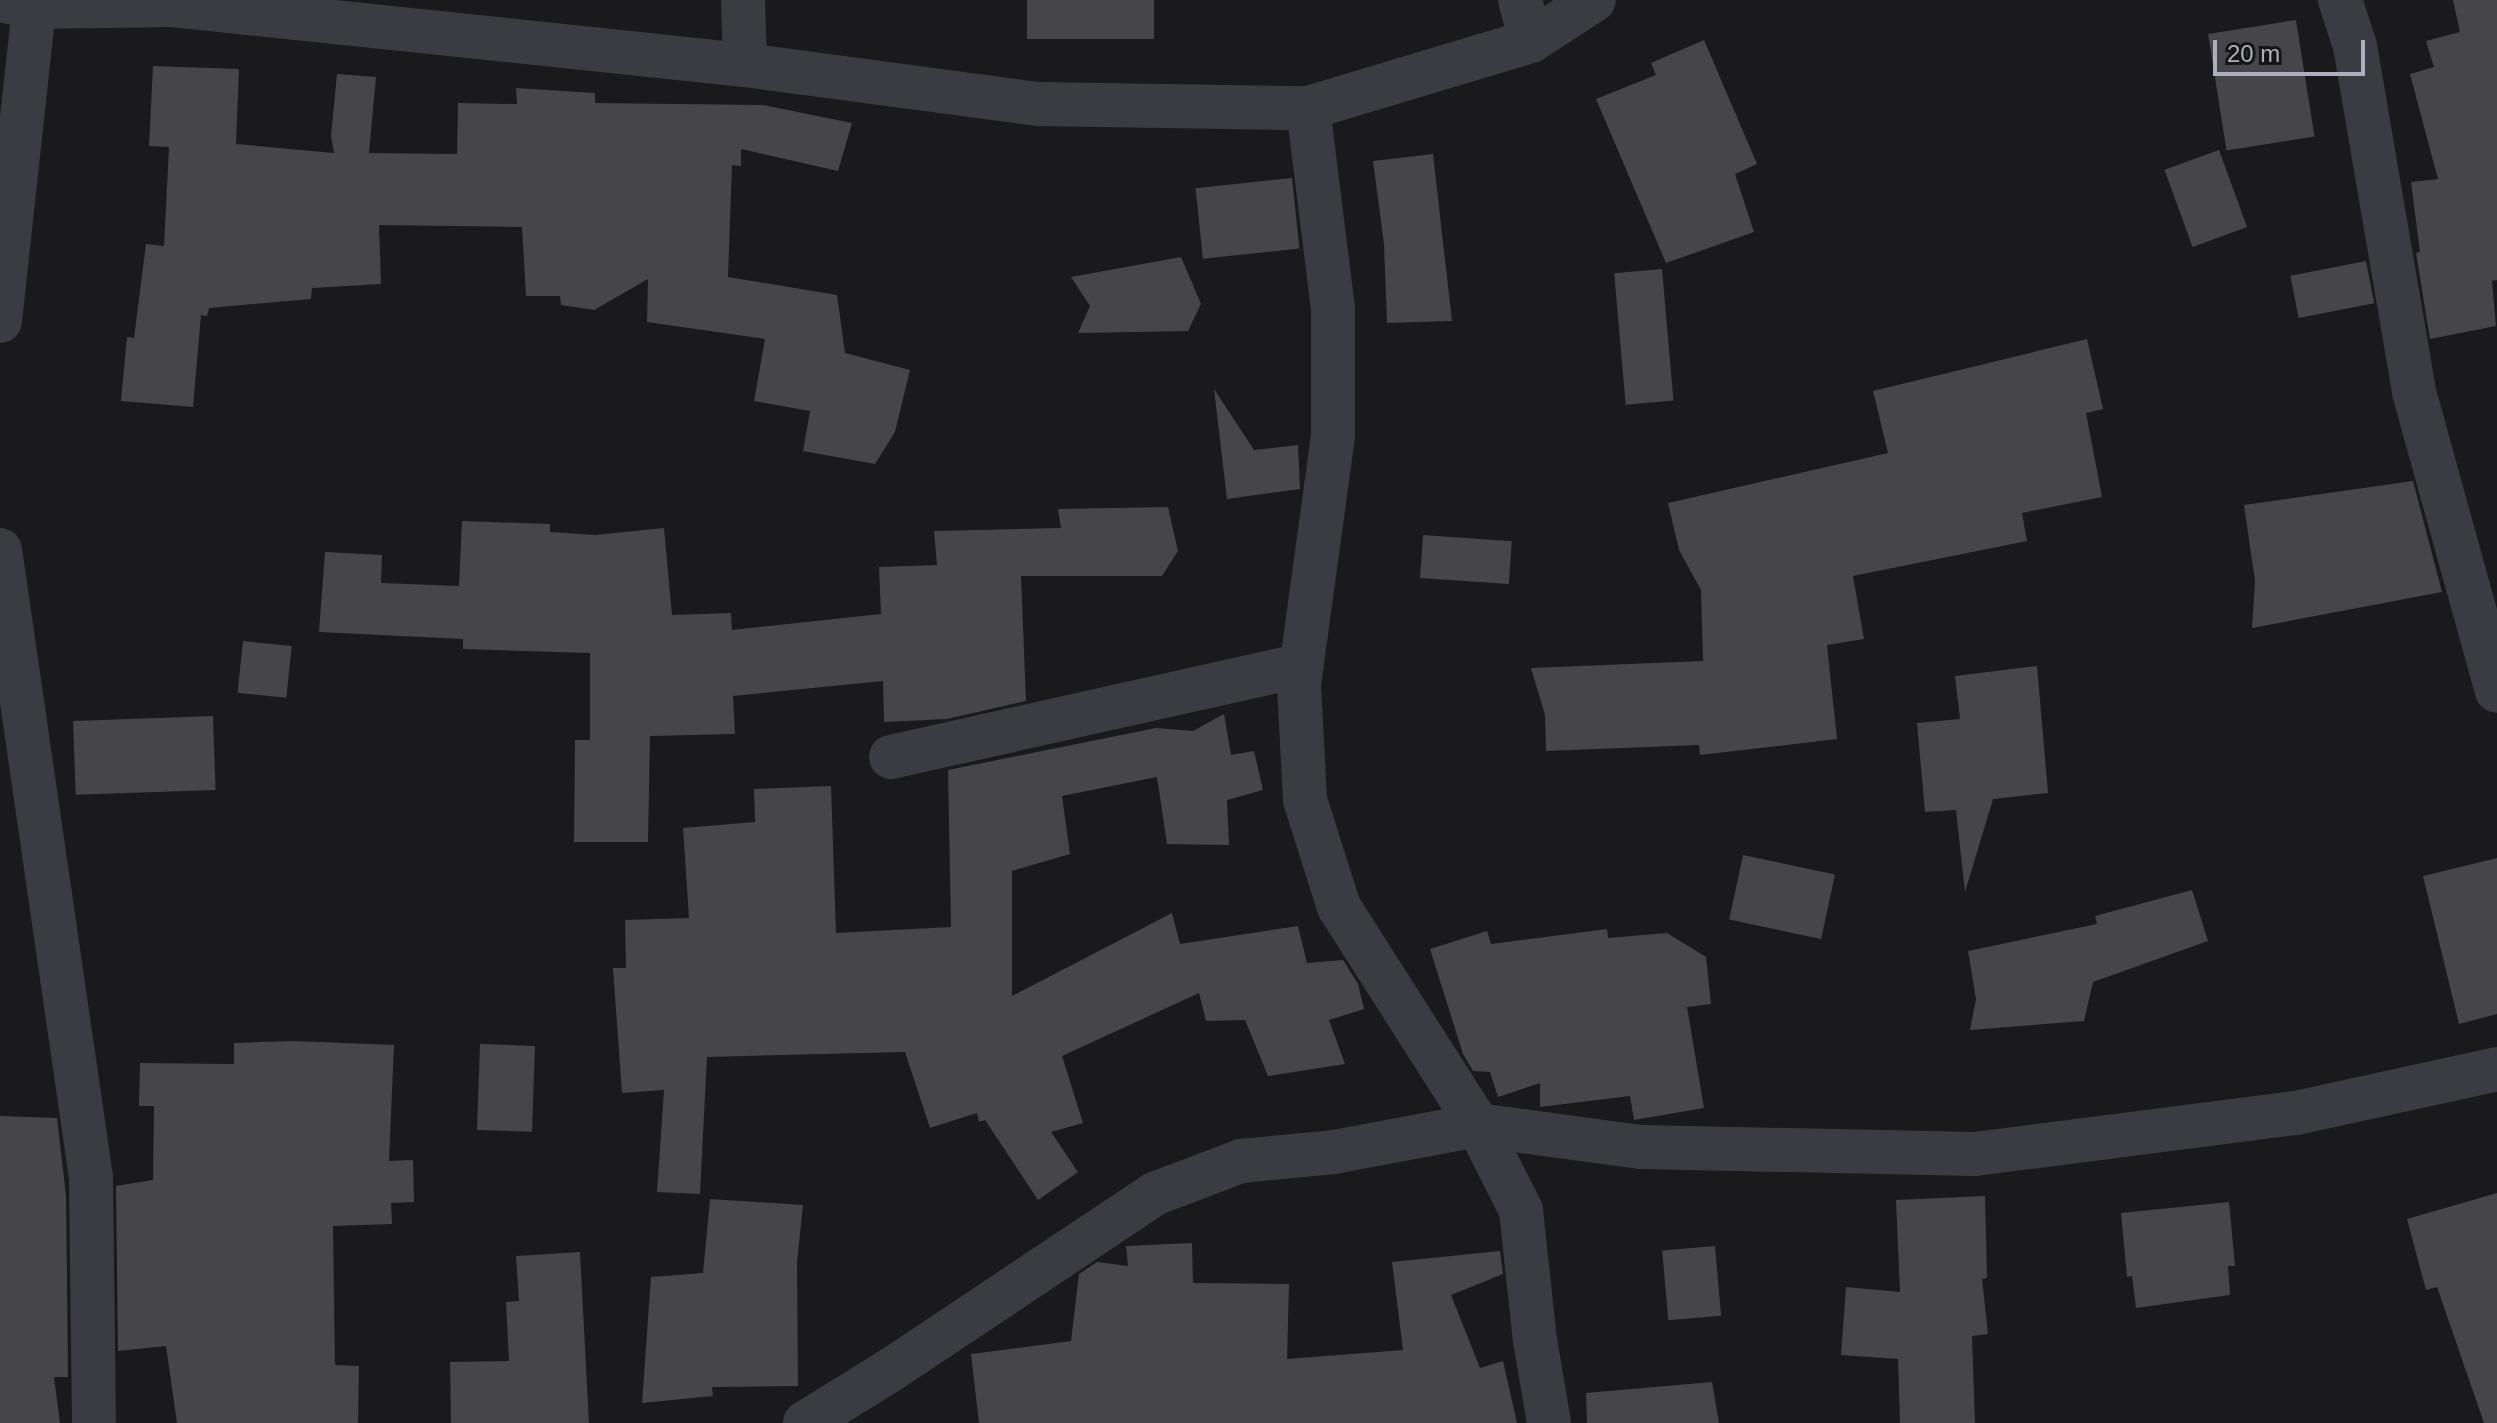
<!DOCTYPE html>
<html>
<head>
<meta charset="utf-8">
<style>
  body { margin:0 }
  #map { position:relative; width:2497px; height:1423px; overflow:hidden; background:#1a1a1d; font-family:Arial,sans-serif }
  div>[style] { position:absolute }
  .building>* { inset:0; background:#45454a; transform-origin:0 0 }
  .minor>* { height:44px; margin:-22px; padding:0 22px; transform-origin:22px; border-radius:22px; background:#3b3c42 }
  span { translate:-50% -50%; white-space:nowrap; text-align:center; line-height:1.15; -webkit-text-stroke:6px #151518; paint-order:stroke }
  .scale { position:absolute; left:2213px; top:40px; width:152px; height:36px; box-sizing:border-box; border:4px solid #adb0bc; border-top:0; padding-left:10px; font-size:24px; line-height:28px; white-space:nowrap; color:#adb0bc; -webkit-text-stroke:6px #151518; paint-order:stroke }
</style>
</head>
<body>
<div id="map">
  <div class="building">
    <div style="left:1027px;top:0;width:127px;height:39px"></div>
    <div style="clip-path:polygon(2453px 0,2497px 0,2497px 280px,2492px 281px,2496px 326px,2430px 339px,2416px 253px,2420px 252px,2411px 182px,2438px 179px,2410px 74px,2434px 67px,2426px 41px,2460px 32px)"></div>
    <div style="left:2296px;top:20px;width:118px;height:89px;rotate:81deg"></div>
    <div style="clip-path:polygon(1704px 40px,1757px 164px,1735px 174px,1754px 232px,1666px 263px,1596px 99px,1656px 75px,1651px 63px)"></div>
    <div style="clip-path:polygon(153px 66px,239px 69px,236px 144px,334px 153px,331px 136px,337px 74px,376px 77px,369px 153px,457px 154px,458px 103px,517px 104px,516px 88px,595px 93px,595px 103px,763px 105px,852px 123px,838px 171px,741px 149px,741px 166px,732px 165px,728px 277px,837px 295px,845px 353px,910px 370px,895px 432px,875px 464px,803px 451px,810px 411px,754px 401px,765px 339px,647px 322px,648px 279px,594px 310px,561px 305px,560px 296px,526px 296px,522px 227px,379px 225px,381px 284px,312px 288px,311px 299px,209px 308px,207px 316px,201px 315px,193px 407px,121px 401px,127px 337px,134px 338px,146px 244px,164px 246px,169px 147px,149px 146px)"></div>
    <div style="left:2219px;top:150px;width:82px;height:58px;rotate:70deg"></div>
    <div style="clip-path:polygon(1433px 154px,1452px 321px,1387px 323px,1384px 244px,1373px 161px)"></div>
    <div style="left:1292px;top:178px;width:71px;height:97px;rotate:84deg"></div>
    <div style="clip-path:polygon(1181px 257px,1201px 304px,1188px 331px,1078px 333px,1090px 306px,1071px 277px)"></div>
    <div style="left:2366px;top:261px;width:43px;height:77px;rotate:79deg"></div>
    <div style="left:1662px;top:269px;width:132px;height:48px;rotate:85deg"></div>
    <div style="clip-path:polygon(2087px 339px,2103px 409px,2086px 413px,2102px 497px,2022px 513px,2027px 541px,1853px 576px,1864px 639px,1827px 645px,1837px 739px,1700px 755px,1699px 745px,1546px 751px,1545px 715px,1531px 668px,1703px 661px,1701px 590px,1679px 550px,1668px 503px,1888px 453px,1873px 391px)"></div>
    <div style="clip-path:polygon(1214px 389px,1254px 450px,1298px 445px,1300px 489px,1227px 499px)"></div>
    <div style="clip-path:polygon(2413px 481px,2442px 592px,2252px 628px,2255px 581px,2244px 505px)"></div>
    <div style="clip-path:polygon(1168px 507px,1178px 551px,1162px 576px,1021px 576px,1026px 701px,947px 719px,884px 722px,883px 681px,733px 696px,735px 734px,650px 736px,648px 842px,574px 842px,575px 740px,590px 740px,590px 653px,463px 649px,463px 639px,319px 632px,325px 552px,382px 555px,381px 583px,459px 586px,462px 521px,550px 524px,550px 532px,595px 535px,664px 528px,672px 615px,731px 613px,732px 630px,881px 614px,879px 567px,937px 565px,934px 531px,1061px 528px,1058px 509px)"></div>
    <div style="left:1423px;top:535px;width:89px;height:43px;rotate:4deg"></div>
    <div style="left:243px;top:641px;width:49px;height:52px;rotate:6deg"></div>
    <div style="clip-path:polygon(2037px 666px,2048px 793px,1993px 799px,1965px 892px,1956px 810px,1925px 812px,1917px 723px,1960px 719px,1955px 676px)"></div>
    <div style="clip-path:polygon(1224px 714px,1231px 755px,1254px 751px,1263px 790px,1227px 800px,1229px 845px,1167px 844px,1157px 777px,1062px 796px,1070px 854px,1012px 871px,1012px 996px,1172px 913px,1180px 944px,1298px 926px,1307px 963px,1343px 960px,1358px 984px,1364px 1009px,1329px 1020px,1345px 1064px,1268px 1076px,1245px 1020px,1206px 1021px,1199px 993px,1062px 1056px,1083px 1123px,1051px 1132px,1078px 1172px,1038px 1200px,985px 1120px,979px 1122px,977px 1113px,930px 1128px,905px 1052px,707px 1057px,700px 1194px,657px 1192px,664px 1090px,622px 1093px,613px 968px,626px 968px,625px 920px,689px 918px,683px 828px,755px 822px,754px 789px,831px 786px,836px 933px,951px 927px,948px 770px,1156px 728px,1193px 731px)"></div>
    <div style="left:213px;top:716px;width:74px;height:140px;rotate:88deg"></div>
    <div style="left:1743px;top:855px;width:94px;height:66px;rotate:12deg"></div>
    <div style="clip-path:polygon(2497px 858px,2497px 1014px,2459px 1024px,2423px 876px)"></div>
    <div style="clip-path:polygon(2192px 890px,2208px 941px,2093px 982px,2084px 1021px,1970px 1030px,1976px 999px,1968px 951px,2097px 924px,2095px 916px)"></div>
    <div style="clip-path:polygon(1607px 929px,1608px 938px,1667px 933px,1706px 957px,1711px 1004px,1687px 1007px,1704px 1108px,1634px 1120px,1630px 1096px,1540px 1107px,1540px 1083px,1498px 1097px,1490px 1072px,1473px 1071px,1463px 1054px,1430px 949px,1487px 931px,1491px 944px)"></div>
    <div style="clip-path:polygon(293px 1041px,394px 1045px,389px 1161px,413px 1160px,414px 1202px,391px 1203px,392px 1224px,333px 1226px,335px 1365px,359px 1366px,358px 1423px,177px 1423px,166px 1346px,118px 1351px,116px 1186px,153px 1180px,154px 1106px,139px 1106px,140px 1063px,234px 1064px,234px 1043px)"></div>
    <div style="left:480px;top:1044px;width:55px;height:86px;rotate:2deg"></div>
    <div style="clip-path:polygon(0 1116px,57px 1118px,66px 1195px,68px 1377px,54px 1377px,60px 1423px,0 1423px)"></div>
    <div style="clip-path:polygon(2497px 1193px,2497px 1423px,2484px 1423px,2437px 1287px,2426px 1290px,2407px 1219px)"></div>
    <div style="clip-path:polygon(1985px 1196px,1987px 1278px,1982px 1279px,1988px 1334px,1972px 1336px,1975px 1423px,1900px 1423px,1898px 1359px,1841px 1355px,1846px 1287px,1900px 1292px,1896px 1200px)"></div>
    <div style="clip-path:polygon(710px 1199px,803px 1205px,797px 1263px,798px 1386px,712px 1387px,713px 1396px,642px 1403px,651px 1277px,703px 1273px)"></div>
    <div style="clip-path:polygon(2229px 1202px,2235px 1266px,2228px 1266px,2230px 1295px,2136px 1308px,2132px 1276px,2127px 1277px,2121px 1213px)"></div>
    <div style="clip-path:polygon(1192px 1243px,1193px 1283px,1289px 1284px,1287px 1359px,1403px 1350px,1392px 1262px,1500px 1251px,1503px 1274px,1451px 1295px,1480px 1368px,1503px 1361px,1517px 1423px,979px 1423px,971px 1354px,1071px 1341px,1079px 1274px,1097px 1262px,1128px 1266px,1126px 1246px)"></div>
    <div style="left:1715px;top:1246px;width:70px;height:53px;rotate:85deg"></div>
    <div style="clip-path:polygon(580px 1252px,589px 1423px,451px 1423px,450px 1362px,509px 1361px,506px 1302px,519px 1301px,516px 1256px)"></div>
    <div style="clip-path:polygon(1712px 1382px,1719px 1423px,1587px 1423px,1586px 1393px)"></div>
  </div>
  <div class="minor">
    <div style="left:0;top:0;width:35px;rotate:12deg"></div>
    <div style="left:34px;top:7px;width:138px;rotate:-0.8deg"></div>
    <div style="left:172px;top:5px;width:576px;rotate:5.98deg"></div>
    <div style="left:745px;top:65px;width:297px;rotate:7.6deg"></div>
    <div style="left:1039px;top:104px;width:269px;rotate:0.9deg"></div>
    <div style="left:1308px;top:108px;width:233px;rotate:-16.7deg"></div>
    <div style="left:1531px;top:41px;width:75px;rotate:-33.1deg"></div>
    <div style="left:743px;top:0;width:65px;rotate:88.2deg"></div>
    <div style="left:1520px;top:0;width:42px;rotate:75deg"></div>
    <div style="left:2340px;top:0;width:48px;rotate:71.9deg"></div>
    <div style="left:2355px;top:46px;width:351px;rotate:80.3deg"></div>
    <div style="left:2414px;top:392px;width:310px;rotate:74.5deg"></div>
    <div style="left:1308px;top:108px;width:203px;rotate:82.9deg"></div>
    <div style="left:1333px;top:309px;width:127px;rotate:90deg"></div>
    <div style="left:1333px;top:436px;width:251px;rotate:97.8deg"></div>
    <div style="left:1299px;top:685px;width:115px;rotate:87deg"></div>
    <div style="left:1305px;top:800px;width:112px;rotate:72.4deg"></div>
    <div style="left:1339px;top:907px;width:259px;rotate:57.5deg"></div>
    <div style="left:1478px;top:1125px;width:95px;rotate:63.2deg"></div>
    <div style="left:1521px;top:1210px;width:131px;rotate:83.9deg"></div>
    <div style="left:1535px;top:1340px;width:84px;rotate:80.4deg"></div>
    <div style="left:0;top:321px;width:323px;rotate:-83.8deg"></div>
    <div style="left:0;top:550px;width:635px;rotate:81.75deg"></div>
    <div style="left:91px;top:1178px;width:245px;rotate:89.3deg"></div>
    <div style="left:891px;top:757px;width:421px;rotate:-12.6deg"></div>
    <div style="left:805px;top:1423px;width:102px;rotate:-31.8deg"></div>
    <div style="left:892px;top:1369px;width:315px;rotate:-33.7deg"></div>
    <div style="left:1154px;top:1194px;width:93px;rotate:-20.8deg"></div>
    <div style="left:1241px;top:1161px;width:93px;rotate:-5.5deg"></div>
    <div style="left:1334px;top:1152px;width:147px;rotate:-10.6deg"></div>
    <div style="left:1478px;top:1125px;width:164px;rotate:7.7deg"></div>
    <div style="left:1641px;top:1147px;width:334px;rotate:1.2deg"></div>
    <div style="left:1975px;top:1154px;width:324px;rotate:-7.3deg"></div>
    <div style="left:2296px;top:1113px;width:206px;rotate:-12.3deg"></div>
  </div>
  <div class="scale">20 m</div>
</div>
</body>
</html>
